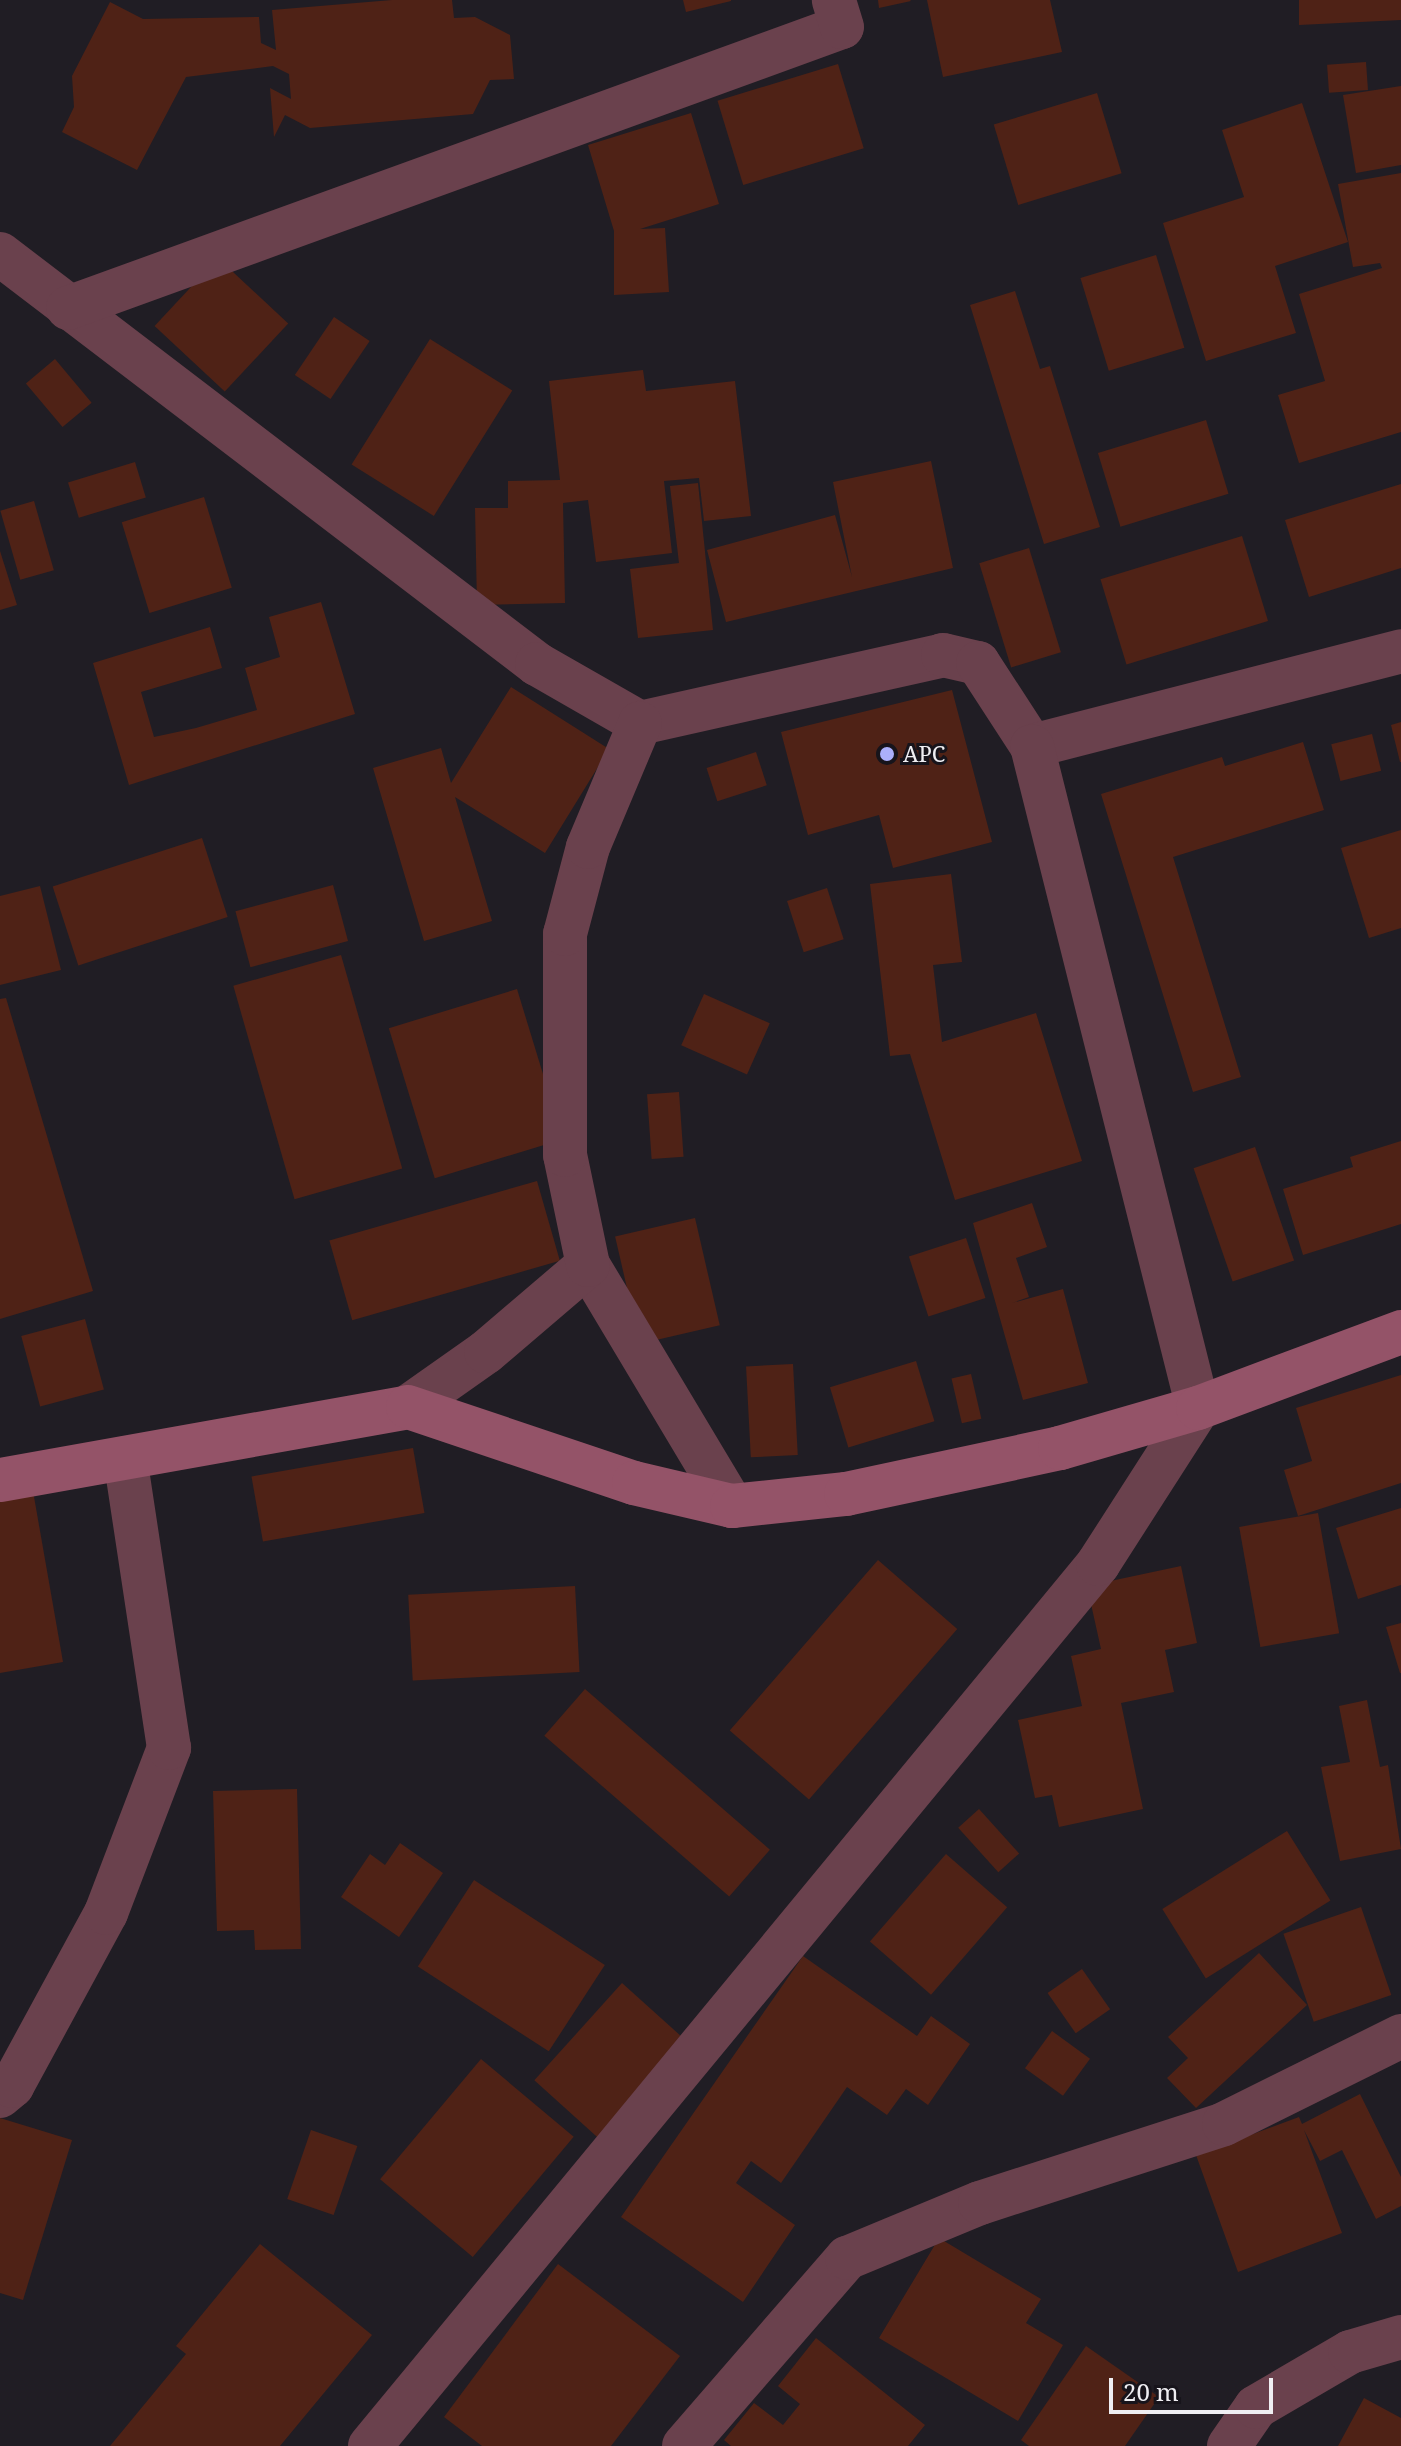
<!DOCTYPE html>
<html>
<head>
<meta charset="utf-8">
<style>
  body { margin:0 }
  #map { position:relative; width:1401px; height:2446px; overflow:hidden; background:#201d24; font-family:"Noto Serif",serif }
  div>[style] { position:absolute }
  .building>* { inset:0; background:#4f2216; transform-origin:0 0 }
  .minor>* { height:44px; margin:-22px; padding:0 22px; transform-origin:22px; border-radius:22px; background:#6a414d }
  .secondary>* { height:44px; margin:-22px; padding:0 22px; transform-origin:22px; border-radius:22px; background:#945368 }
  .dots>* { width:22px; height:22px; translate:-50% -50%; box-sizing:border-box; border:4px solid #17141b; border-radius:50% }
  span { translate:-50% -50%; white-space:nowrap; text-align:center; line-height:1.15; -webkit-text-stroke:6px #17141b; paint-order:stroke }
  .poi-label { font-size:22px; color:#efeef2 }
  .left { translate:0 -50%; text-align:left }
  .scale { position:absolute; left:1109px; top:2378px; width:164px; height:36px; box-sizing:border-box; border:4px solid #efeef2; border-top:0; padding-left:10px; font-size:24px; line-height:28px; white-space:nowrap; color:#efeef2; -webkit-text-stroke:6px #17141b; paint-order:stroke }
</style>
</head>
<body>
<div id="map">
  <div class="building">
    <div style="clip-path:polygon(392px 0,452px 0,454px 18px,475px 17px,510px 35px,514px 79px,490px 80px,473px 114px,310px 128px,285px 115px,274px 137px,270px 88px,291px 99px,289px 74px,273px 66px,186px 77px,137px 170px,62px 132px,74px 107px,72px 76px,110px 2px,143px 19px,259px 17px,261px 43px,276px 50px,272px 10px)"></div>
    <div style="clip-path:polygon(683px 0,731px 0,731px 1px,686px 12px)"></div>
    <div style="clip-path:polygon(878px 0,910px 0,911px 1px,879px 8px)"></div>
    <div style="clip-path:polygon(927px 0,1050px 0,1062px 52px,943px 77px)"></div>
    <div style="clip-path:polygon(1299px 0,1401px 0,1401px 20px,1299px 25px)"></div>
    <div style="left:1366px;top:62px;width:28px;height:39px;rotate:86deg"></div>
    <div style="left:838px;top:64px;width:88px;height:126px;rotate:73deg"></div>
    <div style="clip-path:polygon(1401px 86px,1401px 165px,1356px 173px,1343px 95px)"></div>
    <div style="left:1097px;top:93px;width:84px;height:108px;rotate:73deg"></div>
    <div style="clip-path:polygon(1302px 103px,1348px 242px,1275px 266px,1296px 333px,1206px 361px,1163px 223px,1244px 197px,1222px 130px)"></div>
    <div style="clip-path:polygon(691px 113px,719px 204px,640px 229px,665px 228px,669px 292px,614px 295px,614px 231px,588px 145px)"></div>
    <div style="clip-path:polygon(1401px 173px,1401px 432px,1299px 463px,1278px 395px,1325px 381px,1299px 294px,1382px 268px,1380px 263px,1353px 267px,1338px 184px)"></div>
    <div style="left:1156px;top:255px;width:97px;height:79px;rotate:73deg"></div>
    <div style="left:218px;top:258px;width:96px;height:93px;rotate:43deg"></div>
    <div style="clip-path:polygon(1015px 291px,1040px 369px,1050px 366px,1100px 527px,1044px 544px,970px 305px)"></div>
    <div style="left:334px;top:317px;width:43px;height:70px;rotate:34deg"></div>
    <div style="left:430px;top:339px;width:97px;height:148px;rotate:32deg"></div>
    <div style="left:55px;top:359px;width:57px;height:38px;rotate:50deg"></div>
    <div style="clip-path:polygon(643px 370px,646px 391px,735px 381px,751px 516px,704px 521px,699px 478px,664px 481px,672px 553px,596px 562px,588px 500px,563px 503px,565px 603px,477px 605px,475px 508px,508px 508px,508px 481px,560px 480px,549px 381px)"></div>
    <div style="left:1206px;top:420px;width:77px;height:113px;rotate:73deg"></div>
    <div style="clip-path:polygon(931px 461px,953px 568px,726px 622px,707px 550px,835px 515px,852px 577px,833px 482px)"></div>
    <div style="left:135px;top:462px;width:37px;height:70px;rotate:73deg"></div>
    <div style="clip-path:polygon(698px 483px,713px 630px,638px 638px,630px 569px,679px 563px,670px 486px)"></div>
    <div style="clip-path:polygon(1401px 484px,1401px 568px,1309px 597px,1285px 520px)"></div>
    <div style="left:204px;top:497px;width:95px;height:86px;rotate:73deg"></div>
    <div style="left:34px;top:501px;width:72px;height:35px;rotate:74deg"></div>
    <div style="left:1242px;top:536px;width:89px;height:148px;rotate:73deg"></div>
    <div style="left:1029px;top:548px;width:109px;height:52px;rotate:73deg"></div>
    <div style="clip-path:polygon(0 551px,17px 605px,0 610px)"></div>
    <div style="clip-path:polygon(321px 602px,355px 714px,129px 785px,93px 663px,210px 627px,222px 668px,141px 692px,154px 737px,196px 728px,257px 710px,245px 668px,280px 657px,269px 617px)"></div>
    <div style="clip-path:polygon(511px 687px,609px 749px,545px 853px,455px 797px,492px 921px,424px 941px,373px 768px,441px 748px,451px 783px)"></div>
    <div style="clip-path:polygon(952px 690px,992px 842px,893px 868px,879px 815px,808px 835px,781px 732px)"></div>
    <div style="clip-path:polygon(1401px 722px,1401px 762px,1400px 762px,1391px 725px)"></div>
    <div style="left:1372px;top:734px;width:38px;height:42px;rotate:76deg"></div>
    <div style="clip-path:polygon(1303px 742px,1324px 810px,1173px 857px,1241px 1077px,1193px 1092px,1101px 794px,1222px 757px,1225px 766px)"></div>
    <div style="left:756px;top:752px;width:35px;height:52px;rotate:72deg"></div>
    <div style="clip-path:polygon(1401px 830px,1401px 928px,1369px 938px,1341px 848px)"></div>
    <div style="left:202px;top:838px;width:83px;height:157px;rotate:72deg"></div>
    <div style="clip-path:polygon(951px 874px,962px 962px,933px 965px,942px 1042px,1036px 1013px,1082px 1161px,955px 1200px,910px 1054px,890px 1056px,870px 884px)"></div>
    <div style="left:333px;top:885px;width:58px;height:101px;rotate:75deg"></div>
    <div style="clip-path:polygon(40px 886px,61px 970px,0 985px,0 896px)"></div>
    <div style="left:827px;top:888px;width:54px;height:42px;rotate:72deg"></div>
    <div style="left:341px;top:955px;width:222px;height:112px;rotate:74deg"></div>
    <div style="left:517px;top:989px;width:157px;height:134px;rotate:73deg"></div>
    <div style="left:704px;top:994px;width:72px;height:56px;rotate:24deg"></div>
    <div style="clip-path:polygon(6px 998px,93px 1291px,0 1319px,0 999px)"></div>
    <div style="left:679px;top:1092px;width:65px;height:32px;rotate:86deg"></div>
    <div style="clip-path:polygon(1401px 1141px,1401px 1224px,1303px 1255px,1283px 1189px,1353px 1167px,1350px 1157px)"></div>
    <div style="left:1255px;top:1147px;width:120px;height:65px;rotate:71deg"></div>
    <div style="left:537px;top:1181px;width:83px;height:216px;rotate:74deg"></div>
    <div style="clip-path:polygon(1032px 1203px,1047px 1247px,1016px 1258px,1029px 1297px,1012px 1303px,1063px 1289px,1088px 1383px,1023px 1400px,973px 1223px)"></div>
    <div style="left:695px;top:1218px;width:110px;height:82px;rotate:77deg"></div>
    <div style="left:966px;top:1238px;width:63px;height:60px;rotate:72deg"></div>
    <div style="left:85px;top:1319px;width:73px;height:66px;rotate:75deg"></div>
    <div style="left:916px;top:1361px;width:63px;height:90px;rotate:73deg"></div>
    <div style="left:793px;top:1364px;width:91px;height:47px;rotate:87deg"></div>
    <div style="left:971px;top:1374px;width:46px;height:20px;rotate:77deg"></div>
    <div style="clip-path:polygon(1401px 1375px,1401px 1483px,1298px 1516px,1284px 1470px,1312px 1461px,1296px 1408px)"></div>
    <div style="left:413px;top:1448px;width:66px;height:164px;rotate:80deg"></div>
    <div style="clip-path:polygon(33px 1491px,63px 1662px,0 1673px,0 1497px)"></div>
    <div style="clip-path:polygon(1401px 1508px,1401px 1585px,1358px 1599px,1336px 1528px)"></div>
    <div style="left:1318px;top:1513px;width:122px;height:80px;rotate:80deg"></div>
    <div style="left:878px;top:1560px;width:105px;height:226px;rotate:41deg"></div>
    <div style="clip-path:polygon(1181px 1566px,1197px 1643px,1165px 1650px,1174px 1692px,1121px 1703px,1143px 1809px,1059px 1827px,1052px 1795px,1035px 1798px,1018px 1720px,1082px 1706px,1071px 1656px,1101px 1649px,1087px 1586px)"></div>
    <div style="left:575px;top:1586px;width:86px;height:167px;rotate:87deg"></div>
    <div style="clip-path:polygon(1401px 1623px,1401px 1673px,1400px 1673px,1386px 1627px)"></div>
    <div style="left:585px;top:1689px;width:245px;height:62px;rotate:41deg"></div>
    <div style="clip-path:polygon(1367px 1700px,1380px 1767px,1388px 1765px,1401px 1849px,1340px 1861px,1321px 1767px,1350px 1762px,1339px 1706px)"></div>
    <div style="clip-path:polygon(297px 1789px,301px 1949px,255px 1950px,254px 1930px,217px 1931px,213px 1791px)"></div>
    <div style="left:979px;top:1809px;width:60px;height:28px;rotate:48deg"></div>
    <div style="left:1287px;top:1831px;width:82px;height:147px;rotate:58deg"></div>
    <div style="clip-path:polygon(400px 1843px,443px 1873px,399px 1937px,341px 1897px,370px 1854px,385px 1865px)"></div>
    <div style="left:946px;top:1854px;width:81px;height:116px;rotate:41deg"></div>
    <div style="left:474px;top:1880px;width:156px;height:103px;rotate:33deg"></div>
    <div style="left:1361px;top:1907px;width:93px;height:82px;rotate:71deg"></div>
    <div style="clip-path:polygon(1259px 1953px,1307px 2005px,1196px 2108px,1167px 2078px,1188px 2058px,1168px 2037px)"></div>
    <div style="clip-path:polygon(803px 1956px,917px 2036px,931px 2016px,970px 2044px,928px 2105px,906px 2089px,887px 2115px,847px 2087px,781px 2183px,751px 2161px,736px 2183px,795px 2225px,743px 2302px,621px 2217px)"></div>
    <div style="left:1082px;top:1969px;width:49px;height:42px;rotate:55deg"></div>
    <div style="left:622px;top:1983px;width:92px;height:131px;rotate:42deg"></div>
    <div style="left:1052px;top:2031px;width:47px;height:46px;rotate:36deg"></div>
    <div style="left:481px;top:2059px;width:121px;height:157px;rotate:40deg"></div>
    <div style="clip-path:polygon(1360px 2094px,1401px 2177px,1401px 2206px,1376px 2219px,1342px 2150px,1320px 2161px,1304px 2130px,1342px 2233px,1238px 2272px,1196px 2155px,1299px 2117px,1302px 2124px)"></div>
    <div style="clip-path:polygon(0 2118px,72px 2140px,23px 2300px,0 2293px)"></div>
    <div style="left:311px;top:2130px;width:49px;height:73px;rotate:19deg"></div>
    <div style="clip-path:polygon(939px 2238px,1041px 2299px,1026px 2323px,1063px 2345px,1018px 2421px,879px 2338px)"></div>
    <div style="clip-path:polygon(260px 2244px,372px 2335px,280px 2446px,110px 2446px,186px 2354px,176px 2346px)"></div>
    <div style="clip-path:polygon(558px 2264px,680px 2356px,611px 2446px,482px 2446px,444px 2417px)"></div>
    <div style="clip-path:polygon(816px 2338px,925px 2425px,908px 2446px,731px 2446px,724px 2440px,754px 2403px,783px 2425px,800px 2404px,778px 2386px)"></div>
    <div style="clip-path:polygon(1086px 2346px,1159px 2397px,1125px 2446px,1029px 2446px,1021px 2440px)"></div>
    <div style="clip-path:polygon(1364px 2398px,1401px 2418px,1401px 2446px,1338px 2446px)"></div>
  </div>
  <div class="minor">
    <div style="left:0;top:254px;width:676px;rotate:37.36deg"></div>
    <div style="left:537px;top:664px;width:119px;rotate:29.8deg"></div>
    <div style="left:640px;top:723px;width:311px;rotate:-12.6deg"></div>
    <div style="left:943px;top:655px;width:36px;rotate:13deg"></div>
    <div style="left:978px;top:663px;width:99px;rotate:57deg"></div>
    <div style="left:1032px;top:746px;width:381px;rotate:-14.4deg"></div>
    <div style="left:68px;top:308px;width:823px;rotate:-19.95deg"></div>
    <div style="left:842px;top:27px;width:28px;rotate:-107deg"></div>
    <div style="left:588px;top:1265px;width:281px;rotate:59.1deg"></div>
    <div style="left:408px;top:1407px;width:95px;rotate:-35.2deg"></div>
    <div style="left:486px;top:1352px;width:134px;rotate:-40.5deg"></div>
    <div style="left:588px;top:1265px;width:112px;rotate:-101.8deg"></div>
    <div style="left:565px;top:1155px;width:221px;rotate:-90deg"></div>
    <div style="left:565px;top:934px;width:90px;rotate:-75.2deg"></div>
    <div style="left:588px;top:847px;width:134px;rotate:-67.2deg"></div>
    <div style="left:0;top:2096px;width:16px;rotate:-40deg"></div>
    <div style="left:12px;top:2086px;width:197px;rotate:-61.5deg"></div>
    <div style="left:106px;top:1913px;width:177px;rotate:-69.1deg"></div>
    <div style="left:169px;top:1748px;width:293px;rotate:-98.6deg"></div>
    <div style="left:370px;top:2446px;width:1144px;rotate:-50.46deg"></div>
    <div style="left:1098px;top:1564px;width:185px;rotate:-57.3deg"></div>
    <div style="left:1198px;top:1408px;width:682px;rotate:-104.08deg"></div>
    <div style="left:684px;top:2446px;width:249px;rotate:-49.1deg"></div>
    <div style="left:847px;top:2258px;width:144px;rotate:-22.5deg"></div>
    <div style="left:980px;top:2203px;width:256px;rotate:-17.9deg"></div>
    <div style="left:1224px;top:2124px;width:198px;rotate:-26.4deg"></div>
    <div style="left:1229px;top:2446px;width:47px;rotate:-55.3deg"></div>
    <div style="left:1256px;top:2407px;width:109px;rotate:-30.3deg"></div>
    <div style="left:1350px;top:2352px;width:53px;rotate:-16.4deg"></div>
  </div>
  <div class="secondary">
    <div style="left:0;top:1480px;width:414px;rotate:-10.1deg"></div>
    <div style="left:408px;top:1407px;width:238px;rotate:18.6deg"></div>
    <div style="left:634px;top:1483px;width:101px;rotate:13.2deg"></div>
    <div style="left:732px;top:1506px;width:115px;rotate:-6deg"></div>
    <div style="left:846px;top:1494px;width:219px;rotate:-12.1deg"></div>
    <div style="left:1060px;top:1448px;width:144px;rotate:-16.2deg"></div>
    <div style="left:1198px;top:1408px;width:217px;rotate:-20.5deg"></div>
  </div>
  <div class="dots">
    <div style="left:887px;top:754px;background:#abaffb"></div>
  </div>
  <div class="poi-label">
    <span class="left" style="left:903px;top:754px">APC</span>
  </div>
  <div class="scale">20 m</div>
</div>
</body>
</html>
